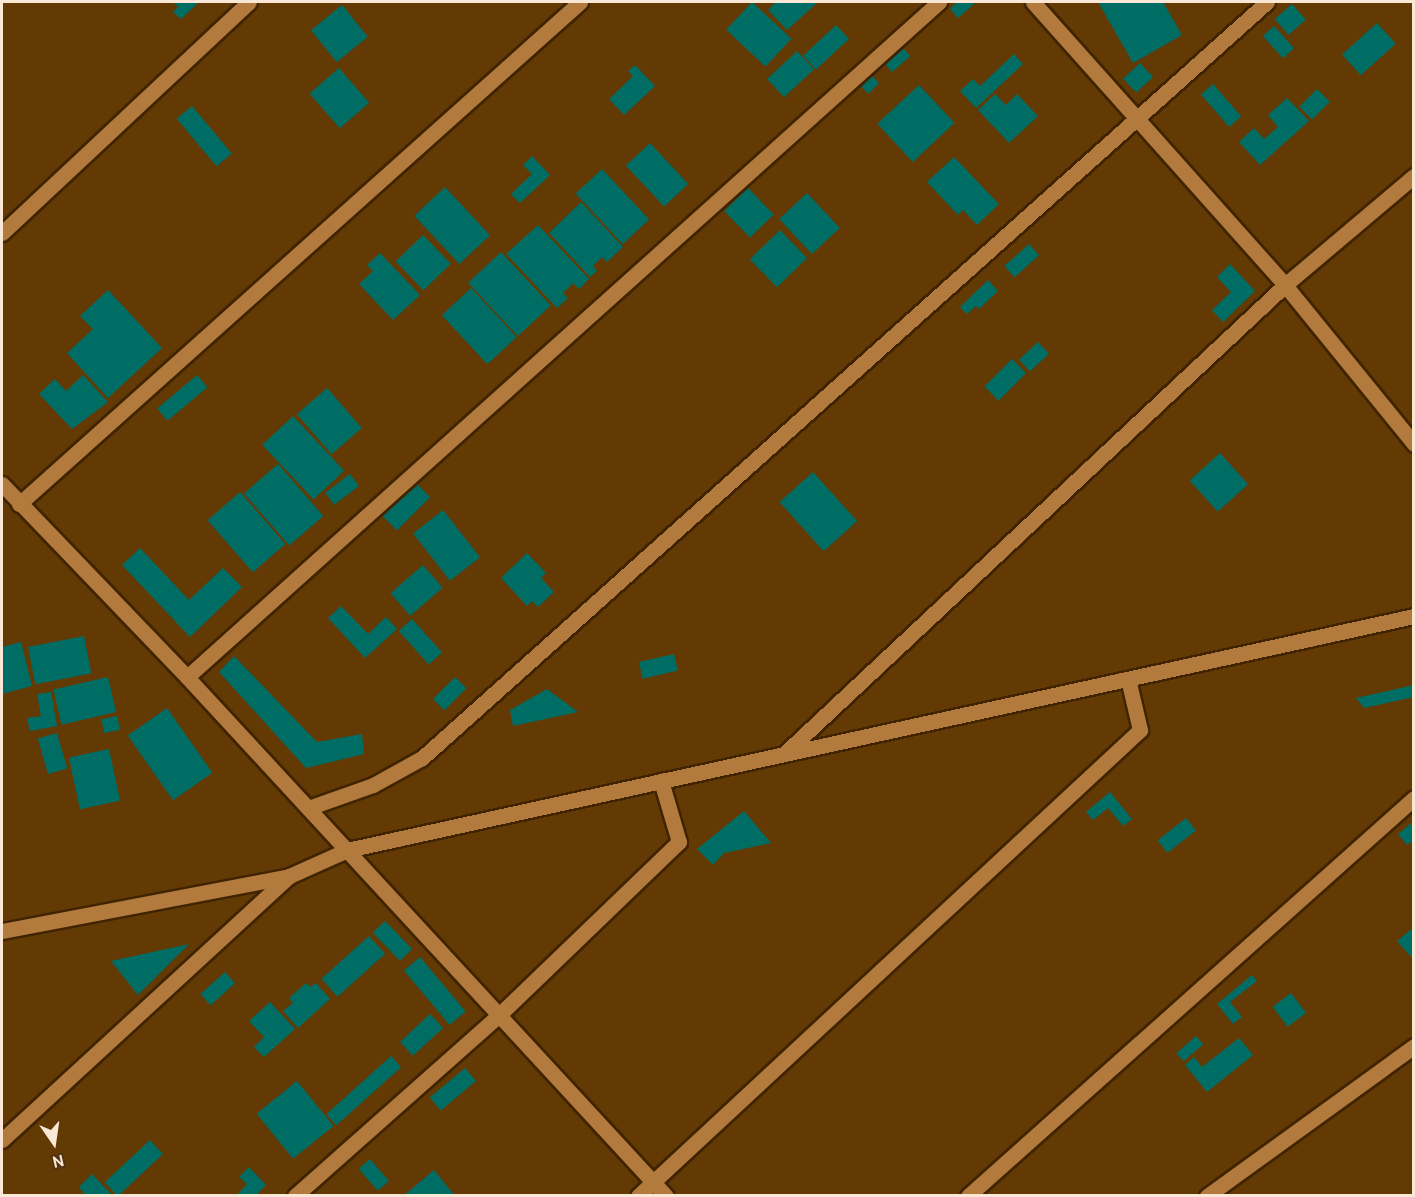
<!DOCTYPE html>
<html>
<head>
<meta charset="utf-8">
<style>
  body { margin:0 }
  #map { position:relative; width:1415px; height:1197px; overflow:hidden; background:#633a04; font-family:Cabin,sans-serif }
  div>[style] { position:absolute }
  .building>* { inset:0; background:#006d65; transform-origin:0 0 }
  .roads { filter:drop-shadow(2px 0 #402401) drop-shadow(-2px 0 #402401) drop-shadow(0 2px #402401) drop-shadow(0 -2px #402401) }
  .minor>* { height:15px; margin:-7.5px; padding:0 7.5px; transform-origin:7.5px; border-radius:7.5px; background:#b27a3c }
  span { translate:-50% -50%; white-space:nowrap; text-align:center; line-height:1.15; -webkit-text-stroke:4.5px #513312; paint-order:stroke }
  .frame { position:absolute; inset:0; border:3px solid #fae7d5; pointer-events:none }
  .north { position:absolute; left:24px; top:1113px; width:60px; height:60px; -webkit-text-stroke:4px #513312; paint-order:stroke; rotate:167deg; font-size:16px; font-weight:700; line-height:24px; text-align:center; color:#fae7d5 }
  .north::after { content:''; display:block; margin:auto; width:21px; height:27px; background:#fae7d5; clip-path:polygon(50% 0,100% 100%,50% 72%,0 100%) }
</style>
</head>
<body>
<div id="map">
  <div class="building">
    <div style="clip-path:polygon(173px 2px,199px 2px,181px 19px,173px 12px,178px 7px)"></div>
    <div style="left:752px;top:2px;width:54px;height:38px;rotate:43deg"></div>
    <div style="clip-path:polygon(776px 2px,818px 2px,787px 30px,768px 10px)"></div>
    <div style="clip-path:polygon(957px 2px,976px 2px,958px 18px,950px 9px)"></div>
    <div style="clip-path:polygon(1098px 2px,1163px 2px,1182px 35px,1133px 63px)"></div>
    <div style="left:1292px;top:4px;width:21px;height:23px;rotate:49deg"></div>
    <div style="left:342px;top:5px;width:41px;height:40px;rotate:51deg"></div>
    <div style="left:1377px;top:23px;width:28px;height:47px;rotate:48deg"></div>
    <div style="left:836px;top:25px;width:19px;height:45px;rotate:47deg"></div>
    <div style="left:1274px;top:26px;width:30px;height:15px;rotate:48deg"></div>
    <div style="left:903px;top:48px;width:11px;height:24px;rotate:49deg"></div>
    <div style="left:797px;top:51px;width:25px;height:41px;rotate:47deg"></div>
    <div style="clip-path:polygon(1014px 54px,1023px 64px,976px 108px,960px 91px,973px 79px,980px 86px)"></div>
    <div style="left:1140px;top:63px;width:19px;height:23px;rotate:47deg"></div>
    <div style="clip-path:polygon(635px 65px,655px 86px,624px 115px,609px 99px,633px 76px,628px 71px)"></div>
    <div style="left:339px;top:68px;width:46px;height:39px;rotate:49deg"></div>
    <div style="left:872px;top:76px;width:10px;height:15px;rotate:45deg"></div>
    <div style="left:1213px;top:84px;width:43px;height:16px;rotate:49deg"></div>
    <div style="left:919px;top:85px;width:52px;height:57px;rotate:47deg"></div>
    <div style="left:1317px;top:89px;width:18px;height:25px;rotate:45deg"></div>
    <div style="clip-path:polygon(995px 94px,1006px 105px,1017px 94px,1038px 116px,1009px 143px,978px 110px)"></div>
    <div style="clip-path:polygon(1287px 98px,1309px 121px,1260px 165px,1239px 142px,1254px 128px,1264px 139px,1278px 127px,1268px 115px)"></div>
    <div style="left:192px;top:106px;width:62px;height:20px;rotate:50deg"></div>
    <div style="left:650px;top:143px;width:56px;height:33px;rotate:47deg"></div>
    <div style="clip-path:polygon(532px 156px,550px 175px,520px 203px,511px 194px,532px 174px,523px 165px)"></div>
    <div style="clip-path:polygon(954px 157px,999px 204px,977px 225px,963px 210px,958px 215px,927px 182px)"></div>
    <div style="left:602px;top:169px;width:69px;height:36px;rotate:47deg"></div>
    <div style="left:445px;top:187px;width:66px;height:42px;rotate:47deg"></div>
    <div style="left:748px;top:188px;width:37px;height:33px;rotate:46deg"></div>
    <div style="left:807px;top:193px;width:48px;height:38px;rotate:47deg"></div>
    <div style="clip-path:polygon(581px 202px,623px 247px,607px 262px,602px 257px,593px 266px,597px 271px,590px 277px,549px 233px)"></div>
    <div style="clip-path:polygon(538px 225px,589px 279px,579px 289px,573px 283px,563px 293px,568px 298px,557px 308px,506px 254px)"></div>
    <div style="left:780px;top:230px;width:39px;height:42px;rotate:46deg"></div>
    <div style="left:423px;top:235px;width:40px;height:38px;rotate:46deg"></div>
    <div style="left:1029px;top:244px;width:15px;height:33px;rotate:48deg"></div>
    <div style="left:501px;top:252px;width:73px;height:45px;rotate:47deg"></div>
    <div style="clip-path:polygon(380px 253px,420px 295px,393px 320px,359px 284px,373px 271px,367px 265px)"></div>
    <div style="clip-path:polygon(1230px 264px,1255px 291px,1223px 322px,1212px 310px,1231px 292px,1217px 277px)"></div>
    <div style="clip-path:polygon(988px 280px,998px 291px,979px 309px,976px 306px,967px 314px,960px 307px)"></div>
    <div style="left:471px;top:288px;width:67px;height:40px;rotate:47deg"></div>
    <div style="clip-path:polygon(108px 290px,162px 348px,108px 398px,67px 353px,93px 329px,80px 316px)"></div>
    <div style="left:1038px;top:342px;width:16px;height:26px;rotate:47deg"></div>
    <div style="left:1012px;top:359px;width:20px;height:39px;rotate:45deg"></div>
    <div style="clip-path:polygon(83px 375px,108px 402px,72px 429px,39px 394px,55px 379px,66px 391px)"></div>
    <div style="left:197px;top:375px;width:16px;height:52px;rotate:50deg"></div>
    <div style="left:327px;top:388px;width:53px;height:40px;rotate:49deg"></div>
    <div style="left:293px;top:416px;width:75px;height:42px;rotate:47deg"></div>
    <div style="left:1220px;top:453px;width:42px;height:41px;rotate:48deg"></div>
    <div style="left:278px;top:464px;width:69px;height:45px;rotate:49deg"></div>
    <div style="left:813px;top:472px;width:66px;height:45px;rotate:48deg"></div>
    <div style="left:350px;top:474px;width:15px;height:31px;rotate:53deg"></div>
    <div style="left:416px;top:483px;width:20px;height:47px;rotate:45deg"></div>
    <div style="left:240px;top:492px;width:69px;height:43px;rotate:49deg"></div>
    <div style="left:443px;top:510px;width:60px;height:38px;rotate:52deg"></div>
    <div style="clip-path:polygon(140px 548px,189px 600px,223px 568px,242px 587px,190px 637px,122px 565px)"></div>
    <div style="clip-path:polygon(527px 553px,546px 573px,541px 578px,554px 592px,538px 607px,532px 601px,527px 606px,501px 578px)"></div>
    <div style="left:423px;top:565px;width:30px;height:43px;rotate:49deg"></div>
    <div style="clip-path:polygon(341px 606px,368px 634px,386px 617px,397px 629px,365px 658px,328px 618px)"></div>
    <div style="left:412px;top:619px;width:45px;height:18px;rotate:48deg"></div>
    <div style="left:84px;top:636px;width:38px;height:57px;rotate:79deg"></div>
    <div style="clip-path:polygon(21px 642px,32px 686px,2px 694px,2px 647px)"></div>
    <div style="left:674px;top:654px;width:17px;height:36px;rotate:77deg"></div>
    <div style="clip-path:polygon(234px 656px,317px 742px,362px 734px,364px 754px,306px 768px,219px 672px)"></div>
    <div style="left:108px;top:677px;width:36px;height:56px;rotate:77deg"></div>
    <div style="left:455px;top:677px;width:16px;height:31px;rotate:45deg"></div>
    <div style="clip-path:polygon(1414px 685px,1414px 697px,1364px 708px,1356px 698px)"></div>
    <div style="clip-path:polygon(547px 689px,578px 712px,513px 726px,510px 710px)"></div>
    <div style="clip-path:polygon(51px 692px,57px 726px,30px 731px,27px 718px,41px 716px,37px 694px)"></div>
    <div style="left:167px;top:708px;width:79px;height:48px;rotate:55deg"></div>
    <div style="left:117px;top:716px;width:14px;height:16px;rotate:78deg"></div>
    <div style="left:57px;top:733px;width:37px;height:20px;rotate:74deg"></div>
    <div style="left:109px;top:749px;width:53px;height:41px;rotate:78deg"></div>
    <div style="clip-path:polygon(1110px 792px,1132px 819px,1123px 826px,1108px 808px,1093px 820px,1086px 812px)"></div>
    <div style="clip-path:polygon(744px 811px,771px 843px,724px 853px,713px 865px,697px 849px)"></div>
    <div style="left:1186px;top:818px;width:16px;height:36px;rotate:52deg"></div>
    <div style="clip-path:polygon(1414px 821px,1414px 840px,1407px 845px,1398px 834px)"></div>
    <div style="left:385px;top:921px;width:39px;height:17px;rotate:46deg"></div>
    <div style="clip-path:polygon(1414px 927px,1414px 960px,1397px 941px)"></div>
    <div style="left:369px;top:936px;width:24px;height:64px;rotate:48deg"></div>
    <div style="clip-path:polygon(189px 944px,138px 995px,111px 961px)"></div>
    <div style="left:420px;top:957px;width:71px;height:21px;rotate:50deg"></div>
    <div style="left:225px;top:972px;width:15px;height:33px;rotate:48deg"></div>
    <div style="clip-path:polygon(1252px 975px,1257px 981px,1230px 1002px,1242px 1017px,1233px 1024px,1217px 1004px)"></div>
    <div style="clip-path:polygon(306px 983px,310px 987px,316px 983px,330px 999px,298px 1028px,283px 1011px,293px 1003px,289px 998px)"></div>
    <div style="left:1291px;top:993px;width:25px;height:23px;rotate:53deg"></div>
    <div style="clip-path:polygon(270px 1002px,295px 1029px,264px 1057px,254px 1047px,264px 1037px,249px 1021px)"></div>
    <div style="left:430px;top:1014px;width:19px;height:41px;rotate:47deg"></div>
    <div style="left:1196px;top:1036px;width:11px;height:26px;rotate:49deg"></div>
    <div style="clip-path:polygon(1239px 1038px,1253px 1055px,1207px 1092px,1185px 1065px,1194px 1057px,1202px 1067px)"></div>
    <div style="left:391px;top:1056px;width:15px;height:87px;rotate:48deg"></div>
    <div style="left:465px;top:1068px;width:17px;height:46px;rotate:50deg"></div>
    <div style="left:297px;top:1081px;width:58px;height:52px;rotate:51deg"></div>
    <div style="left:150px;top:1140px;width:19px;height:62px;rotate:47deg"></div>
    <div style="left:370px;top:1159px;width:29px;height:15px;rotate:49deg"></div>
    <div style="clip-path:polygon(249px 1167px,266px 1185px,255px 1196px,236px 1196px,247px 1184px,239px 1177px)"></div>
    <div style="clip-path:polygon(434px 1170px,455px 1196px,403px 1196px)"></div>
    <div style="clip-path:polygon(92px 1174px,113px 1196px,86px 1196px,79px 1187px)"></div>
  </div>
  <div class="roads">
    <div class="minor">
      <div style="left:1033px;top:2px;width:379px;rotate:48.3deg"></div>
      <div style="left:1285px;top:285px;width:205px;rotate:50.9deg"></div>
      <div style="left:2px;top:233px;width:338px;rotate:-43.1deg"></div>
      <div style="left:2px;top:484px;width:267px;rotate:46.2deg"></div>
      <div style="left:187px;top:677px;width:706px;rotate:47.3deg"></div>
      <div style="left:19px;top:504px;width:753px;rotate:-41.82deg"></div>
      <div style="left:187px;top:677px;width:1011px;rotate:-41.91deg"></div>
      <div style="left:786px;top:752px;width:683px;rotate:-43.1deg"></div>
      <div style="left:1285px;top:285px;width:169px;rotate:-40.2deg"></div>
      <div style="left:308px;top:808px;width:69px;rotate:-19.5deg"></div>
      <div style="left:373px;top:785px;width:56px;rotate:-28.9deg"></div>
      <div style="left:422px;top:758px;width:1134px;rotate:-41.82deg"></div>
      <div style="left:2px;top:931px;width:292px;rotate:-10.8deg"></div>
      <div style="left:289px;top:876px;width:64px;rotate:-24.1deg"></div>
      <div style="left:347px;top:850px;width:1092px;rotate:-12.37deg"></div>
      <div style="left:2px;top:1140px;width:390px;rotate:-42.6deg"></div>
      <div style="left:295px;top:1196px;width:273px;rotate:-41.6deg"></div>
      <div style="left:499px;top:1015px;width:250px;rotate:-43.9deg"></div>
      <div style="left:679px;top:842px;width:64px;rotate:-106.4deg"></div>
      <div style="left:638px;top:1196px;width:685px;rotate:-42.87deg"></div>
      <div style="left:1140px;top:730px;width:52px;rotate:-103.2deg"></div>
      <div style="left:968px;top:1196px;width:598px;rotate:-41.74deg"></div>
      <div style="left:1207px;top:1196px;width:256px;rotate:-35.9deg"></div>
    </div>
  </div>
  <div class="frame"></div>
  <div class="north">N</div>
</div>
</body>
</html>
